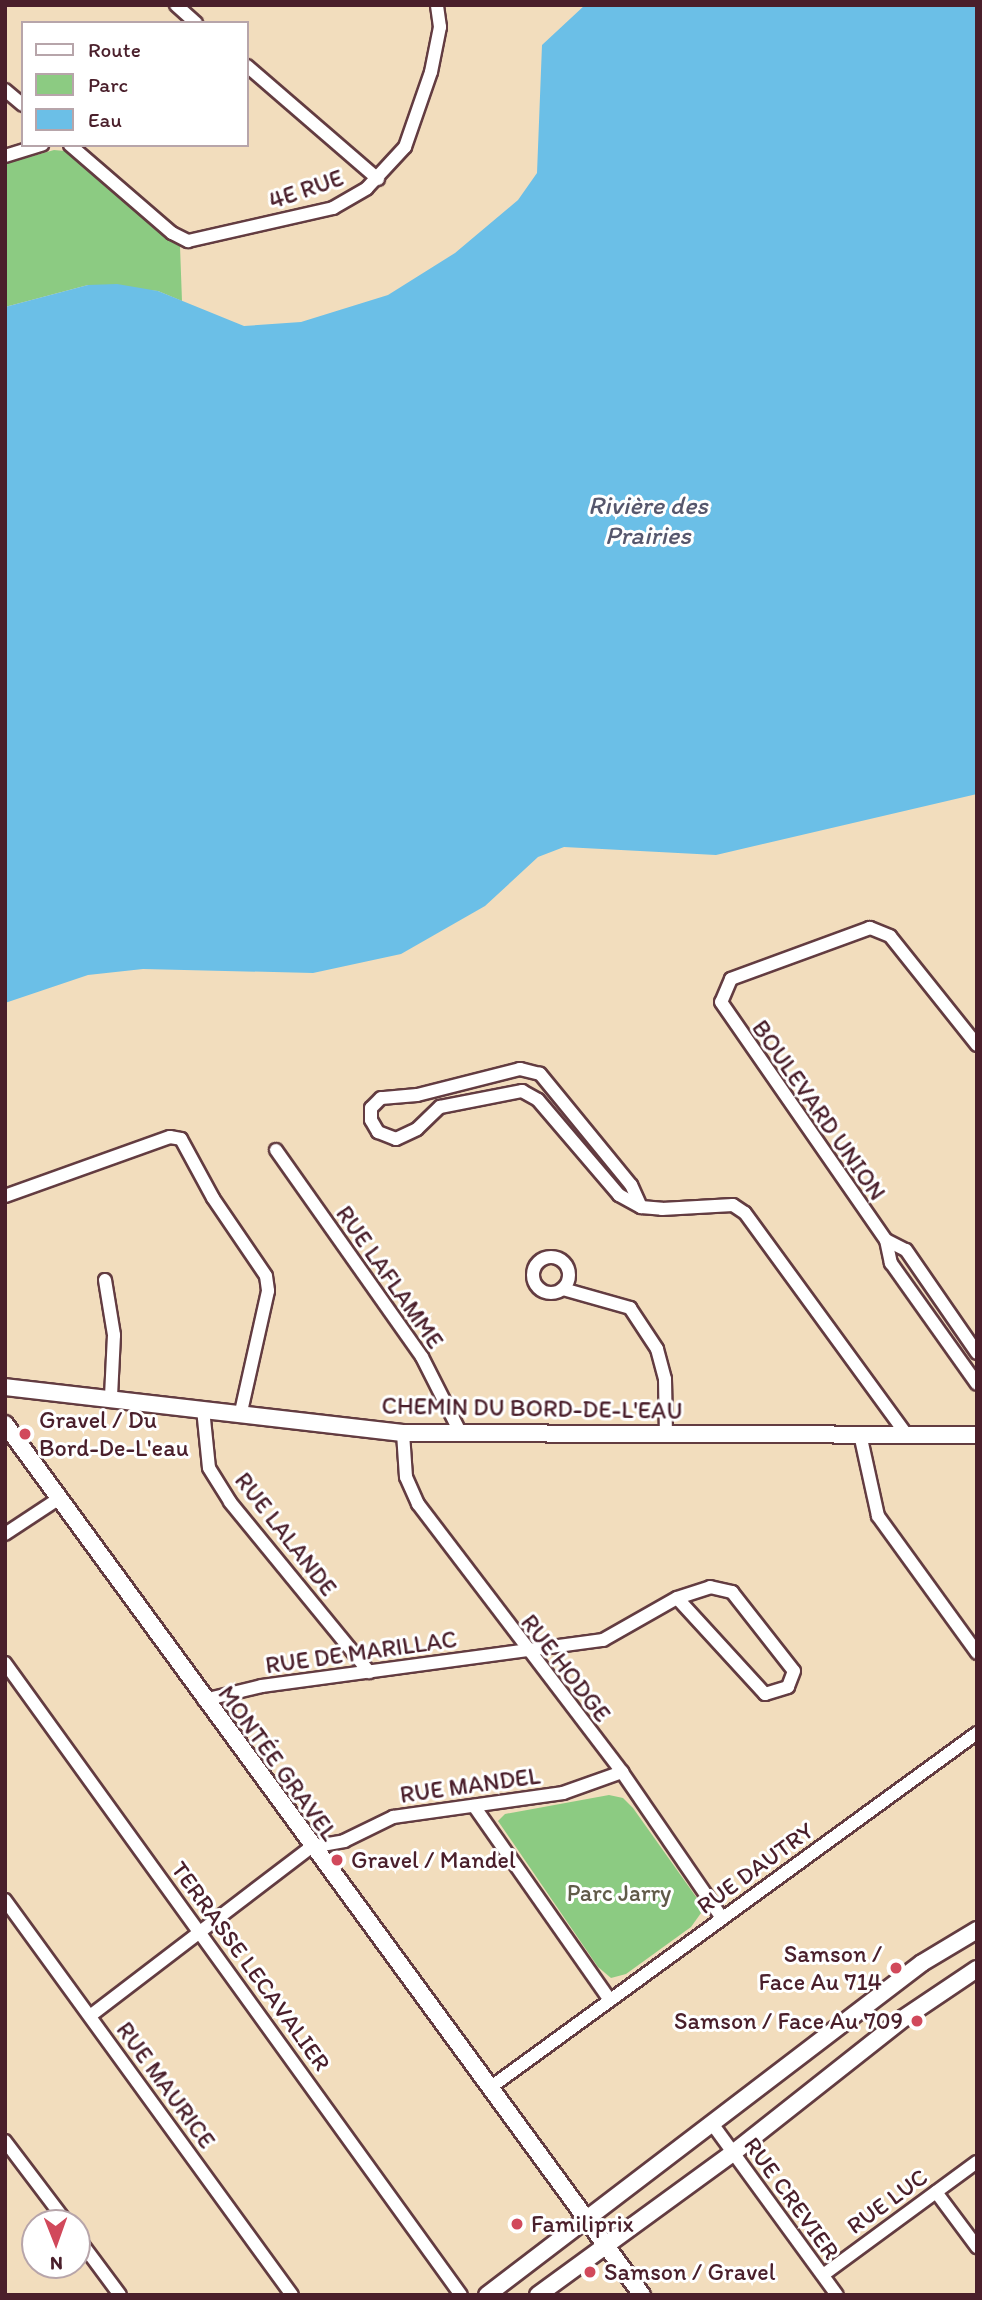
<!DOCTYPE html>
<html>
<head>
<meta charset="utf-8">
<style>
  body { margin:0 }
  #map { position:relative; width:982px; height:2300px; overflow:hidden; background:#f2ddbd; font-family:Itim,sans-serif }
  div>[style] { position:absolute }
  .green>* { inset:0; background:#8ccb82 }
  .water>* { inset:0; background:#6bbfe7 }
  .roads { filter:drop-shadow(2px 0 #633c41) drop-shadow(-2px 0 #633c41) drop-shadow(0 2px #633c41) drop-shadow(0 -2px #633c41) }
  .minor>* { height:12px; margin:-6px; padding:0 6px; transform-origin:6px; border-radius:6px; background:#fff }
  .minor>.ring { margin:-6px; padding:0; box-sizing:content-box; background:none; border:12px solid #fff; border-radius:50% }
  .tertiary>* { height:16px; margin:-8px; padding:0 8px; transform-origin:8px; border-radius:8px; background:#fff }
  .dots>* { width:19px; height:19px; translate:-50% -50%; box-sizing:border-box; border:4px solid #fff; border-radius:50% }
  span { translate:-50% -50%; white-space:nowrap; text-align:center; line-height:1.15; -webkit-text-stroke:6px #fff; paint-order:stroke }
  .street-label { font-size:24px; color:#4a1f2b }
  .poi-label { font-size:24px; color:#4a1f2b }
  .left { translate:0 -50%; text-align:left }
  .right { translate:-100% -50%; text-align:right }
  .park-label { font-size:24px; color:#615b49 }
  .water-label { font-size:26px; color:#56576d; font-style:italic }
  .frame { position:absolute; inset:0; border:7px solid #4a1f2b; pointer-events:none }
  .legend { position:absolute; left:21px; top:21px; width:228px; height:126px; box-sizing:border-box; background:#fff; border:2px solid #b7a5aa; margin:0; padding:9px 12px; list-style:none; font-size:21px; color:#4a1f2b }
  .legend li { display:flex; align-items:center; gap:14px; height:35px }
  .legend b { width:35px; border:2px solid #b7a5aa }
  .north { position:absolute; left:21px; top:2209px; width:70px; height:70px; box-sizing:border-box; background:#fff; border:2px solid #b7a5aa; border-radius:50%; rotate:179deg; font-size:19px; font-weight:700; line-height:28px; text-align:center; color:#4a1f2b }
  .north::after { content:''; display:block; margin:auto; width:24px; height:32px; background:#d1495b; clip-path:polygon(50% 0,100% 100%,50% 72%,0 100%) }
</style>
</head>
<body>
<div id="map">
  <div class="green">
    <div style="clip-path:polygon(54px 150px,65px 151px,180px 246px,182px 301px,158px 291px,88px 285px,5px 307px,5px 164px)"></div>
    <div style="clip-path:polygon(609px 1795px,623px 1798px,633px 1808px,699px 1901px,701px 1913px,691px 1927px,626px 1974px,611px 1978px,598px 1967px,498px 1821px,505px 1814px)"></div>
  </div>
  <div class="water">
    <div style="clip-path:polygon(585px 5px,977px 5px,977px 794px,716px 855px,564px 847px,538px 857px,485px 906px,401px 954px,313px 973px,143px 969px,88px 975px,5px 1003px,5px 307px,88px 285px,117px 284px,158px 291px,244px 326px,301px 322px,388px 295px,455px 253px,518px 200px,537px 173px,542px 45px)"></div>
  </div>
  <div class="roads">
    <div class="minor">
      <div style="left:176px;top:5px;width:27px;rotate:42deg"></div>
      <div style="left:247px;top:66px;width:173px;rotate:40.8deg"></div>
      <div style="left:5px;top:90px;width:23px;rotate:40deg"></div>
      <div style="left:70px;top:145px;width:135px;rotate:40.8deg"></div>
      <div style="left:172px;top:233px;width:18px;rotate:27deg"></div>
      <div style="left:188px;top:241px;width:149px;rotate:-12.8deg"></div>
      <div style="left:333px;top:208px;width:39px;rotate:-30deg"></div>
      <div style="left:367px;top:188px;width:56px;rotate:-47.2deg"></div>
      <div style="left:405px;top:147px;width:79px;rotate:-70.9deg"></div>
      <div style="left:431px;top:72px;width:46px;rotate:-78.7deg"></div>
      <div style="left:440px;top:27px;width:22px;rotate:-98deg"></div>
      <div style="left:5px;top:156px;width:39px;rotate:-17deg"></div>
      <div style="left:977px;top:1045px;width:139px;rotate:-128.6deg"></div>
      <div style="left:890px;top:936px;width:22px;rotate:-158deg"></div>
      <div style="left:870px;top:928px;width:148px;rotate:159.9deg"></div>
      <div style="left:731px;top:979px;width:25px;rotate:113deg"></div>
      <div style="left:721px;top:1002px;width:290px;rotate:55.3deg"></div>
      <div style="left:886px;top:1240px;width:24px;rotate:78deg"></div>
      <div style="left:891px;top:1263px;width:148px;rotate:54.6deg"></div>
      <div style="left:276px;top:1150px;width:253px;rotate:54.8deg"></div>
      <div style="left:422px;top:1357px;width:84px;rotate:63.1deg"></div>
      <div style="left:5px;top:1196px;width:175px;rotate:-19.7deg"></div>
      <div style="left:170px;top:1137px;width:11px;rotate:10deg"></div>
      <div style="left:181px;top:1139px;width:67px;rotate:61.5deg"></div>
      <div style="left:213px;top:1198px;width:94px;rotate:55.8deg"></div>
      <div style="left:266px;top:1276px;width:15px;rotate:82deg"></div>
      <div style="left:268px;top:1291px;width:124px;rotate:102.6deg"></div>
      <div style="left:641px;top:1207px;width:24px;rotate:-114deg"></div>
      <div style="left:631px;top:1185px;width:144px;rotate:-129.3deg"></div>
      <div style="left:540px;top:1074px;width:21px;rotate:-166deg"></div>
      <div style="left:520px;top:1069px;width:106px;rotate:165.8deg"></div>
      <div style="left:417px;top:1095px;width:36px;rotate:175deg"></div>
      <div style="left:381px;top:1098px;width:14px;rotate:135deg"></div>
      <div style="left:371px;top:1108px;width:12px;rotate:90deg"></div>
      <div style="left:371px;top:1120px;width:14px;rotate:60deg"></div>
      <div style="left:378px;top:1132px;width:19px;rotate:21deg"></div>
      <div style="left:396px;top:1139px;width:23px;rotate:-25deg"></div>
      <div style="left:417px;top:1129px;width:32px;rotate:-44deg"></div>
      <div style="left:440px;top:1107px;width:84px;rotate:-11deg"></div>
      <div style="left:522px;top:1091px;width:18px;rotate:29deg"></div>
      <div style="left:538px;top:1100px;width:125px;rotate:49.5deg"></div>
      <div style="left:619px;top:1195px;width:25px;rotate:29deg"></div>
      <div style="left:641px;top:1207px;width:21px;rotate:5deg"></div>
      <div style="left:662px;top:1209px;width:71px;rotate:-3.2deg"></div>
      <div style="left:733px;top:1205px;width:14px;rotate:34deg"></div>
      <div style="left:745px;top:1213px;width:275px;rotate:53.9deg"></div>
      <div style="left:886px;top:1240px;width:22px;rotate:27deg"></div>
      <div style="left:906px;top:1250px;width:125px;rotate:55.4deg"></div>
      <div class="ring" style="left:533px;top:1257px;width:24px;height:24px"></div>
      <div style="left:105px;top:1280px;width:56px;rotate:80.7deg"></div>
      <div style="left:114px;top:1335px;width:62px;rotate:92.8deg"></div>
      <div style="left:563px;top:1289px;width:70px;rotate:15.8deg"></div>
      <div style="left:630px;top:1308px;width:49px;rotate:56.6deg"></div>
      <div style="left:657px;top:1349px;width:31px;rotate:75deg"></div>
      <div style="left:665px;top:1379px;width:55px;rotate:89deg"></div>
      <div style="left:203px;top:1409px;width:59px;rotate:84.2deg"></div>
      <div style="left:209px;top:1468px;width:40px;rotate:58deg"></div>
      <div style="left:230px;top:1502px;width:220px;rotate:50.7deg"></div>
      <div style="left:403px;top:1433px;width:44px;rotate:86.1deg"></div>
      <div style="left:406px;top:1477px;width:30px;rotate:66deg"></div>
      <div style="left:418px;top:1504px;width:337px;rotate:52.7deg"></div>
      <div style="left:622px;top:1772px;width:177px;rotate:55.6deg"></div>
      <div style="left:860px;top:1434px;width:84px;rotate:77.6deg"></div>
      <div style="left:878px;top:1516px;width:169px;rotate:54.1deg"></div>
      <div style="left:5px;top:1534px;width:64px;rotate:-33.4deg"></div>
      <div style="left:5px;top:1663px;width:779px;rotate:54.19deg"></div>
      <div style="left:204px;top:1700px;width:60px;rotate:-13.6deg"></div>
      <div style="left:262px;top:1686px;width:344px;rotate:-7.7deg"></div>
      <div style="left:603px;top:1640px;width:85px;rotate:-29.6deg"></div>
      <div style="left:677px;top:1598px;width:35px;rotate:-18deg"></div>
      <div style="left:710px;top:1587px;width:23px;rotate:13deg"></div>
      <div style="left:732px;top:1592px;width:100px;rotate:51.9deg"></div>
      <div style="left:794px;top:1671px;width:17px;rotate:111deg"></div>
      <div style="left:788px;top:1687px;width:24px;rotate:163deg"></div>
      <div style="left:765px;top:1694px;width:130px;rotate:-132.5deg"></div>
      <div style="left:474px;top:1806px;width:237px;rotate:55deg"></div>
      <div style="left:5px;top:1900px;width:488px;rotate:54deg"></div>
      <div style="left:90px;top:2016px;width:278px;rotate:-37.4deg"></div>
      <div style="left:311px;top:1847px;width:34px;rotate:-10deg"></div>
      <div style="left:344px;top:1841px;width:55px;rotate:-26.1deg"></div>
      <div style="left:393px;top:1817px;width:172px;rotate:-8deg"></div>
      <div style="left:563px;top:1793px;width:63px;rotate:-19.6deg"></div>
      <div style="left:491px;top:2087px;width:601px;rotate:-36.07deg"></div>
      <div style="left:713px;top:2125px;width:210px;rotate:53.9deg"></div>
      <div style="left:5px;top:2141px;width:103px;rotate:52.9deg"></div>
      <div style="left:936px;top:2192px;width:69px;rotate:53.3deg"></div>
      <div style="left:77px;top:2237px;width:72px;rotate:53.4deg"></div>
      <div style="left:823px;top:2275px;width:191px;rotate:-36.3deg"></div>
    </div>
    <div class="tertiary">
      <div style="left:5px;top:1387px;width:401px;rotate:6.6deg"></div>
      <div style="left:403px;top:1433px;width:574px;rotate:0.2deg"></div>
      <div style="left:5px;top:1424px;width:1079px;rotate:53.82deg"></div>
      <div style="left:487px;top:2295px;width:547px;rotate:-37.35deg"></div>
      <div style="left:922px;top:1963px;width:64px;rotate:-31deg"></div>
      <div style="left:538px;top:2295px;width:241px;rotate:-36.1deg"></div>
      <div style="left:733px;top:2153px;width:218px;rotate:-38.3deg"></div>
      <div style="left:904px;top:2018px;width:88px;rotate:-33.9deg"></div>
    </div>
  </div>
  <div class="dots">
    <div style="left:25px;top:1434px;background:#d1495b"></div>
    <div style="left:337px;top:1860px;background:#d1495b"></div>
    <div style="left:896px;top:1968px;background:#d1495b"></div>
    <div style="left:917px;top:2021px;background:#d1495b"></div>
    <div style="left:517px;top:2224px;background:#d1495b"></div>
    <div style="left:590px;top:2272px;background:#d1495b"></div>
  </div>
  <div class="street-label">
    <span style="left:306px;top:189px;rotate:-19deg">4E RUE</span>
    <span style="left:819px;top:1110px;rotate:55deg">BOULEVARD UNION</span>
    <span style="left:390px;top:1277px;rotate:55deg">RUE LAFLAMME</span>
    <span style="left:532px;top:1408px;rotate:1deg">CHEMIN DU BORD-DE-L'EAU</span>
    <span style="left:286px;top:1534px;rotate:52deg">RUE LALANDE</span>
    <span style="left:361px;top:1652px;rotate:-8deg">RUE DE MARILLAC</span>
    <span style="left:566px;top:1668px;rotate:52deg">RUE HODGE</span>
    <span style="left:278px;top:1763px;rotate:54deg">MONTÉE GRAVEL</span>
    <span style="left:470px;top:1785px;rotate:-8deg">RUE MANDEL</span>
    <span style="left:755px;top:1868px;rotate:-36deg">RUE DAUTRY</span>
    <span style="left:251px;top:1966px;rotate:54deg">TERRASSE LECAVALIER</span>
    <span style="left:166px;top:2085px;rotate:54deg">RUE MAURICE</span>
    <span style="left:792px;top:2198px;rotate:54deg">RUE CREVIER</span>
    <span style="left:887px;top:2201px;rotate:-36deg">RUE LUC</span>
  </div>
  <div class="poi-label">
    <span class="left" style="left:39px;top:1434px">Gravel / Du<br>Bord-De-L'eau</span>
    <span class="left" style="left:351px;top:1860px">Gravel / Mandel</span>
    <span class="right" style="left:882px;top:1968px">Samson /<br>Face Au 714</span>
    <span class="right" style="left:903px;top:2021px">Samson / Face Au 709</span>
    <span class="left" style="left:531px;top:2224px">Familiprix</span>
    <span class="left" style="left:604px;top:2272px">Samson / Gravel</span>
  </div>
  <div class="park-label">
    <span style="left:619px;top:1893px">Parc Jarry</span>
  </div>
  <div class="water-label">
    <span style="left:648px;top:521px">Rivière des<br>Prairies</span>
  </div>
  <div class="frame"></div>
  <ul class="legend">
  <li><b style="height:9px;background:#fff"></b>Route</li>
  <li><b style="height:19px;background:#8ccb82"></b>Parc</li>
  <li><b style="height:19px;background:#6bbfe7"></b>Eau</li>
  </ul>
  <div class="north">N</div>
</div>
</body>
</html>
